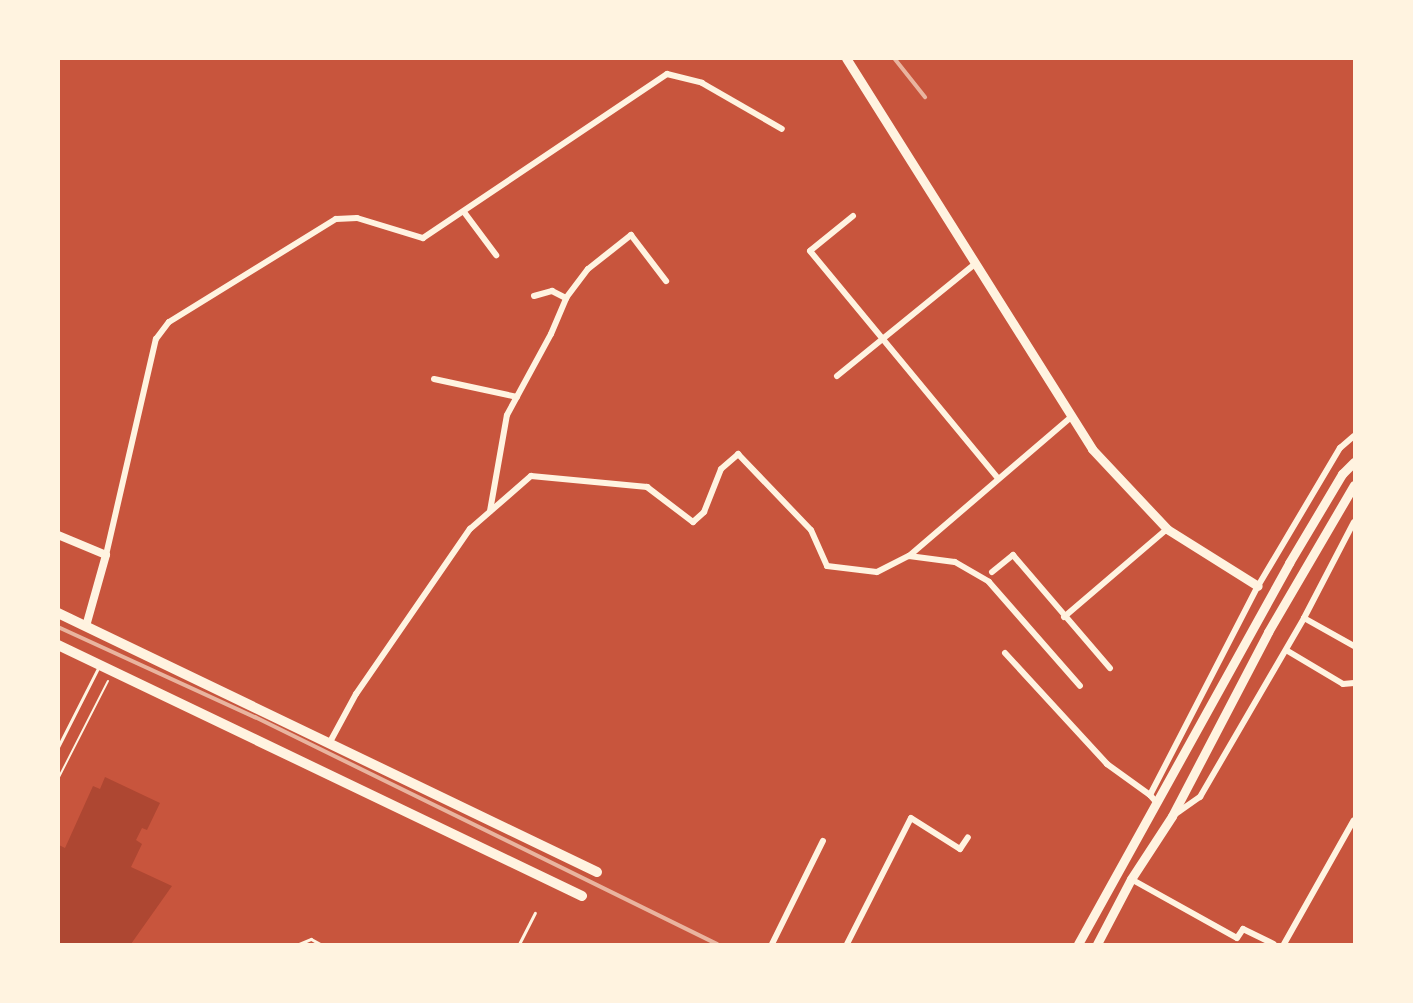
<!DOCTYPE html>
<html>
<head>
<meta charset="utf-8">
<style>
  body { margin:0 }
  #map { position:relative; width:1413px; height:1003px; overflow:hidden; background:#c8553d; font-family:Mulish,sans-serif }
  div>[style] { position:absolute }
  .green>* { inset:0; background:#ae4732 }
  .path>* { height:2px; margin:-1px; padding:0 1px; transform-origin:1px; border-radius:1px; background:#fff3e0 }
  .service>* { height:3px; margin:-1.5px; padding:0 1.5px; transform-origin:1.5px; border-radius:1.5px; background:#fff3e0 }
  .minor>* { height:6px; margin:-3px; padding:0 3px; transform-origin:3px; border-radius:3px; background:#fff3e0 }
  .tertiary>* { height:8px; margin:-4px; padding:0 4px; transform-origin:4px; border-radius:4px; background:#fff3e0 }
  .secondary>* { height:9px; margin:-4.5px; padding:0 4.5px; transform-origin:4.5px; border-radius:4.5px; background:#fff3e0 }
  .primary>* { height:10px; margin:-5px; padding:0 5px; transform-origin:5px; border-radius:5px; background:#fff3e0 }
  .rail>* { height:4px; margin:-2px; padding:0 2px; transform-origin:2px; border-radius:2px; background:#e9b49f }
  span { translate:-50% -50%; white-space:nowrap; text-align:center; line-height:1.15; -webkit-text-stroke:6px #fff3e0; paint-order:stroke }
  .frame { position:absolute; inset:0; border:60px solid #fff3e0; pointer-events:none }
</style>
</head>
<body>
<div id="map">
  <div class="green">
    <div style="clip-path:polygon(105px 777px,160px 803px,147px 830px,142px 828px,136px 840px,142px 844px,131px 867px,172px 886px,131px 944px,59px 944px,59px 845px,65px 848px,93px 786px,100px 789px)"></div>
  </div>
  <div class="path">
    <div style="left:58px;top:779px;width:110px;rotate:-63deg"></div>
  </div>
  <div class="service">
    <div style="left:58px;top:747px;width:89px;rotate:-63.1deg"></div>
    <div style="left:299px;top:944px;width:13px;rotate:-23deg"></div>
    <div style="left:311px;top:939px;width:10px;rotate:29deg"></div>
    <div style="left:519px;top:944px;width:35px;rotate:-63deg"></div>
  </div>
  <div class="minor">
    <div style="left:464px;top:212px;width:54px;rotate:53.3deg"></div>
    <div style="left:853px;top:216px;width:55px;rotate:140.9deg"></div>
    <div style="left:810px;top:251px;width:295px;rotate:50.4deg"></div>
    <div style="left:534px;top:296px;width:19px;rotate:-16deg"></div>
    <div style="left:552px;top:291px;width:16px;rotate:27deg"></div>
    <div style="left:837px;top:376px;width:179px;rotate:-39.1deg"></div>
    <div style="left:434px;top:379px;width:85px;rotate:12.2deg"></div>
    <div style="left:490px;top:511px;width:97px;rotate:-80deg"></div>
    <div style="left:507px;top:415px;width:92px;rotate:-61.5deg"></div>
    <div style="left:551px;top:334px;width:39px;rotate:-67deg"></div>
    <div style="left:566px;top:298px;width:36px;rotate:-53deg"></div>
    <div style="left:588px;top:269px;width:55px;rotate:-38.3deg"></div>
    <div style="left:631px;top:235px;width:58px;rotate:52.7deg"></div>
    <div style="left:106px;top:555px;width:222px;rotate:-77deg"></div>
    <div style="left:156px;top:339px;width:21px;rotate:-53deg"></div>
    <div style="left:169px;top:322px;width:196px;rotate:-31.7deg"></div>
    <div style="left:336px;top:219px;width:21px;rotate:-3deg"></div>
    <div style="left:357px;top:218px;width:69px;rotate:16.9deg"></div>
    <div style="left:423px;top:238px;width:294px;rotate:-33.9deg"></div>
    <div style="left:667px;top:74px;width:36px;rotate:14deg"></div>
    <div style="left:702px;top:83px;width:92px;rotate:29.9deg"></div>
    <div style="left:909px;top:556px;width:46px;rotate:7.4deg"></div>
    <div style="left:955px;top:562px;width:39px;rotate:30deg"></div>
    <div style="left:989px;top:582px;width:138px;rotate:48.8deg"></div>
    <div style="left:992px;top:572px;width:27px;rotate:-39deg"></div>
    <div style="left:1013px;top:555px;width:149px;rotate:49.4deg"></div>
    <div style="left:1064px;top:617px;width:135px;rotate:-40.5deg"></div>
    <div style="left:1304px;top:618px;width:57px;rotate:29.2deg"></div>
    <div style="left:1286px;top:650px;width:66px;rotate:30.8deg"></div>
    <div style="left:1343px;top:684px;width:11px;rotate:-5deg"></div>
    <div style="left:1005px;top:653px;width:151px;rotate:47.4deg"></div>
    <div style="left:1107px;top:764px;width:53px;rotate:35.8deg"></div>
    <div style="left:330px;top:742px;width:55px;rotate:-61.6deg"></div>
    <div style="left:356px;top:694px;width:201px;rotate:-55.4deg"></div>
    <div style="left:470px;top:529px;width:81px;rotate:-41deg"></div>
    <div style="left:531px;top:476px;width:117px;rotate:5.4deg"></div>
    <div style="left:647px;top:487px;width:58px;rotate:37.3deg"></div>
    <div style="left:693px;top:522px;width:15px;rotate:-42deg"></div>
    <div style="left:704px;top:512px;width:46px;rotate:-68.4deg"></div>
    <div style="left:721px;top:469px;width:23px;rotate:-41deg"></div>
    <div style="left:738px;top:454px;width:105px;rotate:46.2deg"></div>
    <div style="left:811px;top:530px;width:39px;rotate:66deg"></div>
    <div style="left:827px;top:566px;width:50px;rotate:6.8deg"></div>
    <div style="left:877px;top:572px;width:36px;rotate:-27deg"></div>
    <div style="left:909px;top:556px;width:212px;rotate:-40.6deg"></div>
    <div style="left:1157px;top:803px;width:11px;rotate:-131deg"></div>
    <div style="left:1150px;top:795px;width:235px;rotate:-62.7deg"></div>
    <div style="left:1258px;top:586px;width:161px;rotate:-59.3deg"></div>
    <div style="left:1340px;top:448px;width:18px;rotate:-41deg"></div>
    <div style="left:1174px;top:815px;width:32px;rotate:-35deg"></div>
    <div style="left:1200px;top:797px;width:207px;rotate:-59.8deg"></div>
    <div style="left:1304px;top:618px;width:108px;rotate:-62.5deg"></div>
    <div style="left:1131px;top:879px;width:121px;rotate:29.1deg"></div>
    <div style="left:1237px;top:938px;width:11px;rotate:-56deg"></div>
    <div style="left:1243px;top:929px;width:34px;rotate:26deg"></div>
    <div style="left:772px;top:944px;width:115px;rotate:-63.7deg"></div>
    <div style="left:847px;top:944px;width:141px;rotate:-63.1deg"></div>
    <div style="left:911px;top:818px;width:58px;rotate:32.3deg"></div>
    <div style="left:960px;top:849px;width:14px;rotate:-56deg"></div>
    <div style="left:1284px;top:944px;width:142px;rotate:-60.6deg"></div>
  </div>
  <div class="tertiary">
    <div style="left:58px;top:535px;width:52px;rotate:22.6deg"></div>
    <div style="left:106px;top:555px;width:74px;rotate:105.7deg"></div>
  </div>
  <div class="secondary">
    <div style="left:846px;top:58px;width:462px;rotate:57.8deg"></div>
    <div style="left:1092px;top:449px;width:110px;rotate:46.8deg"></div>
    <div style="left:1167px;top:529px;width:107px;rotate:32.1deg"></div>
    <div style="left:1078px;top:944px;width:436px;rotate:-61deg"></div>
    <div style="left:1289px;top:563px;width:104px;rotate:-59.2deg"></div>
    <div style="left:1342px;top:474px;width:17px;rotate:-45deg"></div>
    <div style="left:1097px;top:944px;width:73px;rotate:-62.4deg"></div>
    <div style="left:1131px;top:879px;width:75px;rotate:-56.9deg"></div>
    <div style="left:1172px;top:816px;width:208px;rotate:-62.4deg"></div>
    <div style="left:1268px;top:632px;width:170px;rotate:-59.7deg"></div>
  </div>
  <div class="primary">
    <div style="left:58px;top:613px;width:598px;rotate:25.67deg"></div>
    <div style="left:58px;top:645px;width:581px;rotate:25.59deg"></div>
  </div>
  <div class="rail">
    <div style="left:894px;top:58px;width:50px;rotate:51.5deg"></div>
    <div style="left:58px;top:627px;width:217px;rotate:24.6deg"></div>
    <div style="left:255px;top:717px;width:515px;rotate:26.17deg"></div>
  </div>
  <div class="frame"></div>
</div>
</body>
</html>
